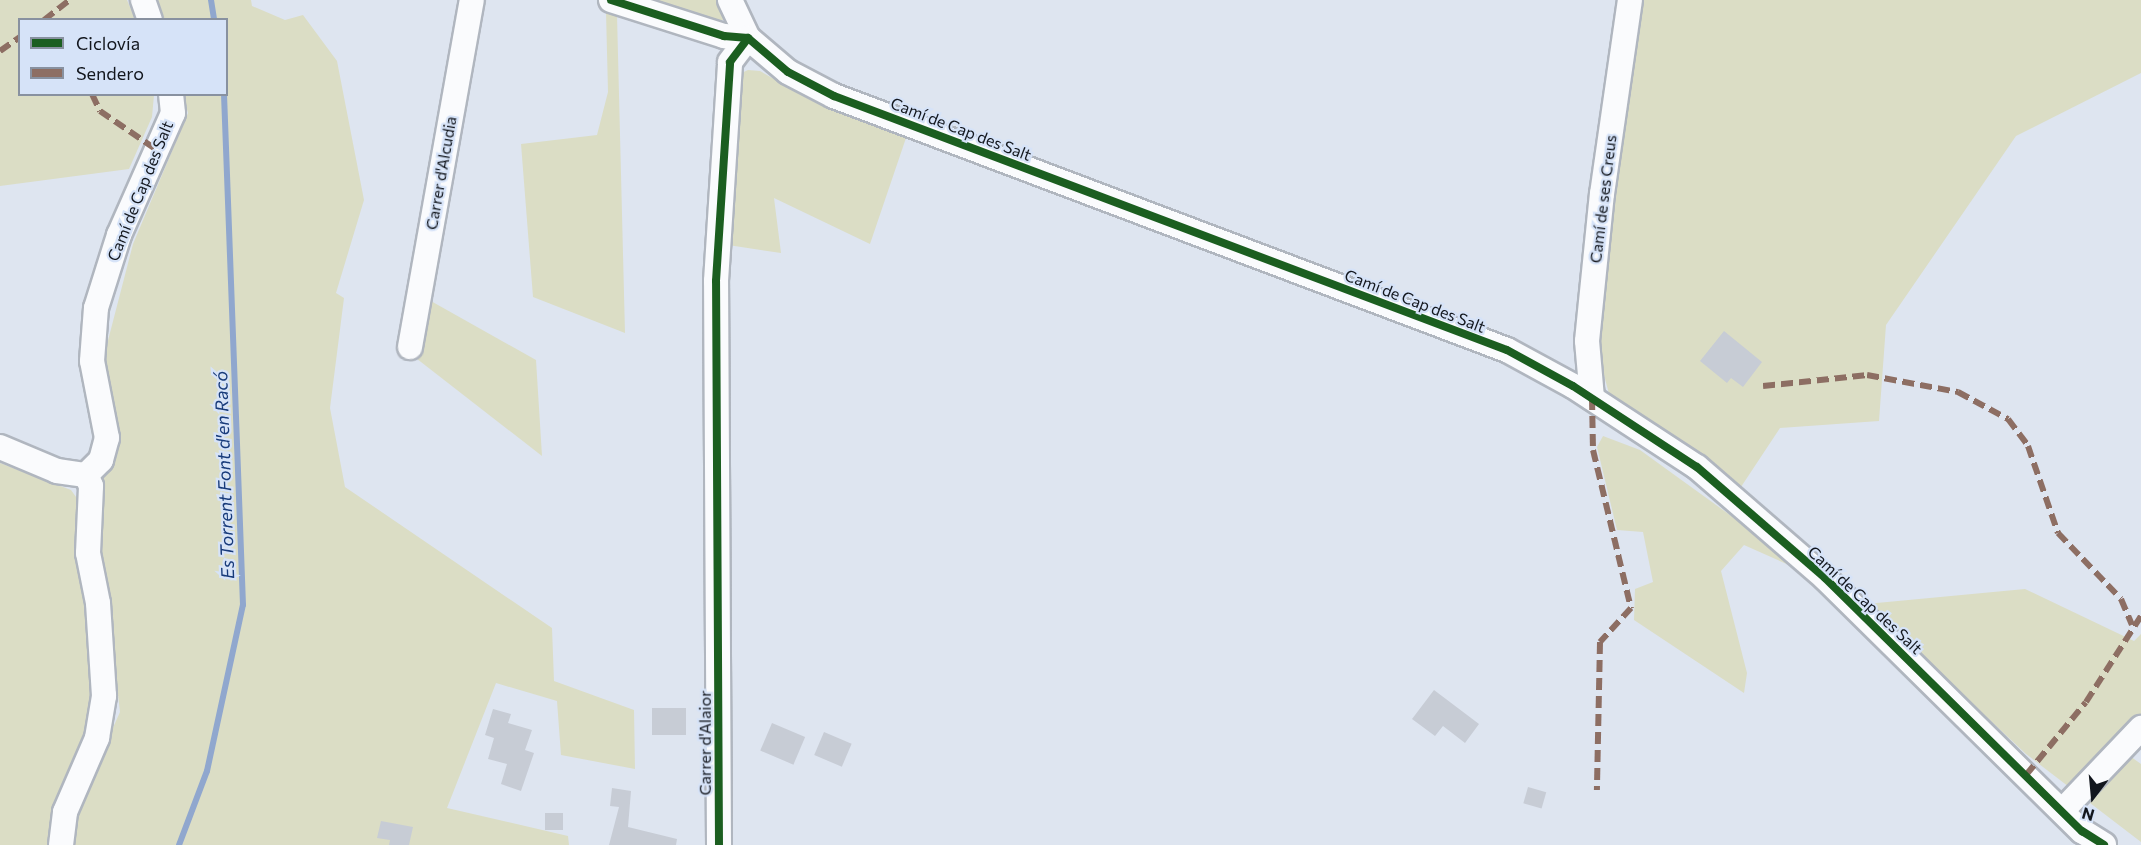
<!DOCTYPE html>
<html>
<head>
<meta charset="utf-8">
<style>
  body { margin:0 }
  #map { position:relative; width:2141px; height:845px; overflow:hidden; background:#dee5f0; font-family:Commissioner,sans-serif }
  div>[style] { position:absolute }
  .green>* { inset:0; background:#dbddc5 }
  .stream>* { height:6px; margin:-3px; padding:0 3px; transform-origin:3px; border-radius:3px; background:#90a7ce }
  .building>* { inset:0; background:#c7ccd5; transform-origin:0 0 }
  .roads { filter:drop-shadow(2px 0 #b0b6bf) drop-shadow(-2px 0 #b0b6bf) drop-shadow(0 2px #b0b6bf) drop-shadow(0 -2px #b0b6bf) }
  .minor>* { height:24px; margin:-12px; padding:0 12px; transform-origin:12px; border-radius:12px; background:#fafbfd }
  .quiet>* { height:6px; margin-top:-3px; transform-origin:0; background:repeating-linear-gradient(90deg,#8d6e63 0 12px,transparent 0 18px) }
  .cycleway>* { height:8px; margin:-4px; padding:0 4px; transform-origin:4px; border-radius:4px; background:#1b5e20 }
  span { translate:-50% -50%; white-space:nowrap; text-align:center; line-height:1.15; -webkit-text-stroke:4.5px #d6e3f8; paint-order:stroke }
  .street-label { font-size:16px; color:#12161d }
  .water-label { font-size:18px; color:#183b7a; font-style:italic }
  .legend { position:absolute; left:18px; top:18px; width:210px; height:78px; box-sizing:border-box; background:#d6e3f8; border:2px solid #8891a0; margin:0; padding:8px 10px; list-style:none; font-size:18px; color:#12161d }
  .legend li { display:flex; align-items:center; gap:12px; height:30px }
  .legend b { width:30px; border:2px solid #8891a0 }
  .north { position:absolute; left:2063px; top:767px; width:60px; height:60px; -webkit-text-stroke:4px #d6e3f8; paint-order:stroke; rotate:196deg; font-size:16px; font-weight:700; line-height:24px; text-align:center; color:#12161d }
  .north::after { content:''; display:block; margin:auto; width:21px; height:27px; background:#12161d; clip-path:polygon(50% 0,100% 100%,50% 72%,0 100%) }
</style>
</head>
<body>
<div id="map">
  <div class="green">
    <div style="clip-path:polygon(0 0,127px 0,135px 19px,20px 20px,20px 94px,154px 95px,152px 117px,129px 169px,0 186px)"></div>
    <div style="clip-path:polygon(152px 0,251px 0,252px 6px,285px 20px,303px 15px,337px 61px,364px 200px,336px 293px,344px 298px,330px 408px,345px 487px,552px 628px,554px 681px,634px 710px,635px 769px,561px 755px,557px 701px,496px 683px,447px 808px,568px 836px,569px 845px,70px 845px,81px 799px,120px 712px,99px 529px,102px 482px,119px 442px,104px 356px,133px 244px,188px 113px,183px 95px,226px 94px,226px 20px,159px 19px)"></div>
    <div style="clip-path:polygon(628px 0,720px 0,723px 20px,699px 22px)"></div>
    <div style="clip-path:polygon(1640px 0,2141px 0,2141px 73px,2016px 136px,1886px 325px,1879px 421px,1780px 428px,1737px 493px,1611px 401px,1595px 342px)"></div>
    <div style="clip-path:polygon(606px 12px,617px 15px,625px 333px,533px 297px,521px 144px,597px 135px,608px 92px)"></div>
    <div style="clip-path:polygon(748px 70px,760px 71px,813px 101px,906px 138px,870px 244px,774px 198px,781px 253px,728px 245px,735px 76px)"></div>
    <div style="clip-path:polygon(422px 296px,536px 360px,542px 456px,412px 355px)"></div>
    <div style="clip-path:polygon(1603px 436px,1640px 450px,1741px 523px,1791px 566px,1744px 545px,1721px 571px,1747px 673px,1744px 693px,1634px 620px,1635px 589px,1653px 582px,1643px 532px,1617px 530px,1597px 447px)"></div>
    <div style="clip-path:polygon(0 463px,71px 490px,81px 504px,94px 719px,52px 845px,0 845px)"></div>
    <div style="clip-path:polygon(2025px 589px,2134px 641px,2141px 634px,2141px 715px,2113px 744px,2141px 764px,2141px 842px,2026px 754px,1866px 604px)"></div>
  </div>
  <div class="stream">
    <div style="left:211px;top:0;width:20px;rotate:81deg"></div>
    <div style="left:179px;top:845px;width:79px;rotate:-69.3deg"></div>
    <div style="left:207px;top:771px;width:170px;rotate:-77.8deg"></div>
    <div style="left:243px;top:605px;width:511px;rotate:-92.13deg"></div>
  </div>
  <div class="building">
    <div style="clip-path:polygon(1724px 331px,1762px 362px,1743px 387px,1731px 378px,1727px 383px,1700px 361px)"></div>
    <div style="clip-path:polygon(1434px 690px,1479px 724px,1465px 743px,1443px 726px,1435px 736px,1412px 719px)"></div>
    <div style="left:686px;top:708px;width:27px;height:34px;rotate:90deg"></div>
    <div style="clip-path:polygon(493px 709px,511px 714px,508px 723px,532px 730px,525px 750px,534px 753px,521px 791px,501px 784px,507px 764px,488px 759px,494px 738px,485px 735px)"></div>
    <div style="left:772px;top:723px;width:36px;height:30px;rotate:23deg"></div>
    <div style="left:824px;top:732px;width:30px;height:25px;rotate:23deg"></div>
    <div style="left:1528px;top:787px;width:19px;height:17px;rotate:16deg"></div>
    <div style="clip-path:polygon(612px 788px,631px 791px,628px 827px,677px 839px,676px 845px,609px 845px,619px 807px,610px 806px)"></div>
    <div style="left:545px;top:813px;width:18px;height:17px"></div>
    <div style="clip-path:polygon(381px 821px,413px 827px,409px 845px,389px 845px,390px 840px,377px 838px)"></div>
  </div>
  <div class="roads">
    <div class="minor">
      <div style="left:143px;top:0;width:21px;rotate:71deg"></div>
      <div style="left:611px;top:0;width:119px;rotate:17.7deg"></div>
      <div style="left:724px;top:36px;width:24px;rotate:5deg"></div>
      <div style="left:748px;top:38px;width:52px;rotate:40.4deg"></div>
      <div style="left:788px;top:72px;width:52px;rotate:27.6deg"></div>
      <div style="left:834px;top:96px;width:719px;rotate:20.68deg"></div>
      <div style="left:1507px;top:350px;width:75px;rotate:28.6deg"></div>
      <div style="left:1573px;top:386px;width:148px;rotate:33.2deg"></div>
      <div style="left:1697px;top:467px;width:169px;rotate:40.9deg"></div>
      <div style="left:1825px;top:578px;width:361px;rotate:44.6deg"></div>
      <div style="left:2082px;top:831px;width:26px;rotate:32deg"></div>
      <div style="left:730px;top:0;width:42px;rotate:64.7deg"></div>
      <div style="left:410px;top:347px;width:352px;rotate:-79.9deg"></div>
      <div style="left:1592px;top:398px;width:57px;rotate:-95deg"></div>
      <div style="left:1587px;top:341px;width:148px;rotate:-84.2deg"></div>
      <div style="left:1602px;top:194px;width:196px;rotate:-81.8deg"></div>
      <div style="left:0;top:447px;width:62px;rotate:22.8deg"></div>
      <div style="left:57px;top:471px;width:29px;rotate:8deg"></div>
      <div style="left:86px;top:475px;width:21px;rotate:-45deg"></div>
      <div style="left:101px;top:460px;width:23px;rotate:-75deg"></div>
      <div style="left:107px;top:438px;width:78px;rotate:-101deg"></div>
      <div style="left:92px;top:361px;width:53px;rotate:-85.7deg"></div>
      <div style="left:96px;top:308px;width:77px;rotate:-72.5deg"></div>
      <div style="left:119px;top:235px;width:133px;rotate:-66.1deg"></div>
      <div style="left:173px;top:113px;width:19px;rotate:-96deg"></div>
      <div style="left:2062px;top:811px;width:115px;rotate:-46.4deg"></div>
      <div style="left:61px;top:845px;width:33px;rotate:-83deg"></div>
      <div style="left:65px;top:812px;width:81px;rotate:-66.6deg"></div>
      <div style="left:97px;top:738px;width:43px;rotate:-80.5deg"></div>
      <div style="left:104px;top:696px;width:93px;rotate:-93.7deg"></div>
      <div style="left:98px;top:603px;width:51px;rotate:-101.3deg"></div>
      <div style="left:88px;top:553px;width:67px;rotate:-87.4deg"></div>
      <div style="left:91px;top:486px;width:12px;rotate:-114deg"></div>
      <div style="left:719px;top:845px;width:564px;rotate:-90.3deg"></div>
      <div style="left:716px;top:281px;width:219px;rotate:-86.3deg"></div>
      <div style="left:730px;top:62px;width:30px;rotate:-53deg"></div>
    </div>
  </div>
  <div class="quiet">
    <div style="left:44px;top:20px;width:33px;rotate:-38deg"></div>
    <div style="left:0;top:51px;width:24px;rotate:-35deg"></div>
    <div style="left:92px;top:94px;width:19px;rotate:65deg"></div>
    <div style="left:100px;top:111px;width:69px;rotate:34.4deg"></div>
    <div style="left:1763px;top:386px;width:105px;rotate:-6deg"></div>
    <div style="left:1867px;top:375px;width:93px;rotate:10.6deg"></div>
    <div style="left:1958px;top:392px;width:57px;rotate:28.4deg"></div>
    <div style="left:2008px;top:419px;width:34px;rotate:53deg"></div>
    <div style="left:2028px;top:446px;width:92px;rotate:71deg"></div>
    <div style="left:2058px;top:533px;width:91px;rotate:46.3deg"></div>
    <div style="left:2121px;top:599px;width:28px;rotate:67deg"></div>
    <div style="left:1592px;top:398px;width:52px;rotate:88.9deg"></div>
    <div style="left:1593px;top:450px;width:163px;rotate:76.5deg"></div>
    <div style="left:1631px;top:608px;width:46px;rotate:132.4deg"></div>
    <div style="left:1600px;top:642px;width:148px;rotate:91.2deg"></div>
    <div style="left:2026px;top:775px;width:94px;rotate:-50.6deg"></div>
    <div style="left:2086px;top:702px;width:102px;rotate:-57.4deg"></div>
  </div>
  <div class="cycleway">
    <div style="left:611px;top:0;width:119px;rotate:17.7deg"></div>
    <div style="left:724px;top:36px;width:24px;rotate:5deg"></div>
    <div style="left:748px;top:38px;width:52px;rotate:40.4deg"></div>
    <div style="left:788px;top:72px;width:52px;rotate:27.6deg"></div>
    <div style="left:834px;top:96px;width:719px;rotate:20.68deg"></div>
    <div style="left:1507px;top:350px;width:75px;rotate:28.6deg"></div>
    <div style="left:1573px;top:386px;width:148px;rotate:33.2deg"></div>
    <div style="left:1697px;top:467px;width:169px;rotate:40.9deg"></div>
    <div style="left:1825px;top:578px;width:361px;rotate:44.6deg"></div>
    <div style="left:2082px;top:831px;width:26px;rotate:32deg"></div>
    <div style="left:719px;top:845px;width:564px;rotate:-90.3deg"></div>
    <div style="left:716px;top:281px;width:219px;rotate:-86.3deg"></div>
    <div style="left:730px;top:62px;width:30px;rotate:-53deg"></div>
  </div>
  <div class="street-label">
    <span style="left:961px;top:129px;rotate:21deg">Camí de Cap des Salt</span>
    <span style="left:441px;top:173px;rotate:-80deg">Carrer d'Alcudia</span>
    <span style="left:140px;top:191px;rotate:-68deg">Camí de Cap des Salt</span>
    <span style="left:1603px;top:199px;rotate:-83deg">Camí de ses Creus</span>
    <span style="left:1415px;top:301px;rotate:21deg">Camí de Cap des Salt</span>
    <span style="left:1865px;top:600px;rotate:43deg">Camí de Cap des Salt</span>
    <span style="left:705px;top:743px;rotate:-90deg">Carrer d'Alaior</span>
  </div>
  <div class="water-label">
    <span style="left:224px;top:475px;rotate:-92deg">Es Torrent Font d'en Racó</span>
  </div>
  <ul class="legend">
  <li><b style="height:8px;background:#1b5e20"></b>Ciclovía</li>
  <li><b style="height:8px;background:#8d6e63"></b>Sendero</li>
  </ul>
  <div class="north">N</div>
</div>
</body>
</html>
